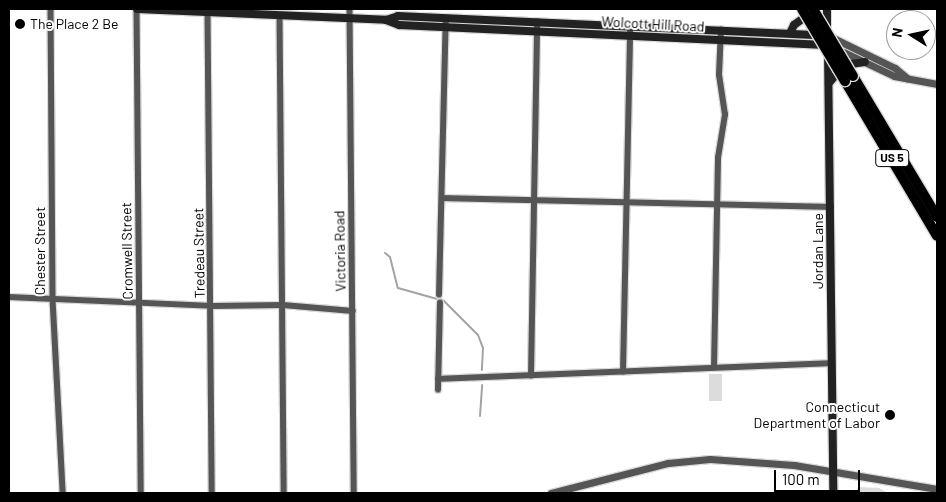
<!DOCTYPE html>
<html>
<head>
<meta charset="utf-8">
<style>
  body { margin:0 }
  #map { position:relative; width:946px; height:502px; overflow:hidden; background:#fff; font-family:Barlow,sans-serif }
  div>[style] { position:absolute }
  .green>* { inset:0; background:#dcdcdc; transform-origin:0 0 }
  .stream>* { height:2px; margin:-1px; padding:0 1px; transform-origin:1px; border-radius:1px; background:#a3a3a3 }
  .roads { filter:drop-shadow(1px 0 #dbdbdb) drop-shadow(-1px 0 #dbdbdb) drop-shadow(0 1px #dbdbdb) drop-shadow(0 -1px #dbdbdb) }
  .minor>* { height:5.5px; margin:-2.75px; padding:0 2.75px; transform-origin:2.75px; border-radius:2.75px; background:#555 }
  .tertiary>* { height:7px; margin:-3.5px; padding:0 3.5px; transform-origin:3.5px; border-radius:3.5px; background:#555 }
  .secondary>* { height:8px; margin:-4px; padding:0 4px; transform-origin:4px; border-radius:4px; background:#222 }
  .motorway>* { height:10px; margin:-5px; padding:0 5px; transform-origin:5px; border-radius:5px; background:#000 }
  .bridges { filter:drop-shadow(1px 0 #dbdbdb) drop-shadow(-1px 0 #dbdbdb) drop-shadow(0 1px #dbdbdb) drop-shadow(0 -1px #dbdbdb) }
  .motorway-bridge>* { height:10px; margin:-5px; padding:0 5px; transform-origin:5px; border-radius:5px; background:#000 }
  .dots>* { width:14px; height:14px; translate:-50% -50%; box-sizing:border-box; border:2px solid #fff; border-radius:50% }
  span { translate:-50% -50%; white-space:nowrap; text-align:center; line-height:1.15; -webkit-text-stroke:4px #fff; paint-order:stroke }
  .shield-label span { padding:1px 4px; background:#fff; border:1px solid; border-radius:4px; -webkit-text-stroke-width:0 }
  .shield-label { font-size:12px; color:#000; font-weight:700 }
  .poi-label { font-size:14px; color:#000 }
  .left { translate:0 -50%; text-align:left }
  .right { translate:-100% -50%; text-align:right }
  .street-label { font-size:14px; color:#000 }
  .frame { position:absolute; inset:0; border:10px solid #000; pointer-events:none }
  .north { position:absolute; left:886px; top:10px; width:50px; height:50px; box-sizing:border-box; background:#fff; border:1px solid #999; border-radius:50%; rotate:280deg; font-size:14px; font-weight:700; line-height:20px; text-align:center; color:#000 }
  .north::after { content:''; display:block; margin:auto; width:18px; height:22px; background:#000; clip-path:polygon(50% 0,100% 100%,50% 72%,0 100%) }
  .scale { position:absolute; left:774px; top:470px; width:86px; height:22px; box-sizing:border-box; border:2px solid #000; border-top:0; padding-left:6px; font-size:15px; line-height:18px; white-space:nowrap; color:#000; -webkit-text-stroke:4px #fff; paint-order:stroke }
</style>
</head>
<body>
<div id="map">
  <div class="green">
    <div style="left:722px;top:374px;width:27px;height:13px;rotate:90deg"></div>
    <div style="clip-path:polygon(858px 487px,879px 488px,888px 493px,855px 493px)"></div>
  </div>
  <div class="stream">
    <div style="left:385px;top:253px;width:6px;rotate:39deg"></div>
    <div style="left:390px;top:257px;width:32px;rotate:76deg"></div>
    <div style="left:398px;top:288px;width:48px;rotate:15.8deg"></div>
    <div style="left:444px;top:301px;width:48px;rotate:45deg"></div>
    <div style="left:478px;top:335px;width:14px;rotate:69deg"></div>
    <div style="left:483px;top:348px;width:22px;rotate:93deg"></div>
    <div style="left:480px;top:416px;width:31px;rotate:-86deg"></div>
  </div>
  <div class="roads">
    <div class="minor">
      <div style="left:51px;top:9px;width:290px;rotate:89.6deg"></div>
      <div style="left:53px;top:299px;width:194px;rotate:87deg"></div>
      <div style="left:137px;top:9px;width:484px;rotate:89.5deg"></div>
      <div style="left:350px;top:9px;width:484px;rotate:89.5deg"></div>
      <div style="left:208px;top:12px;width:481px;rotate:89.5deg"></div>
      <div style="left:280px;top:15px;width:478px;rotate:89.5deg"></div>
      <div style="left:442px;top:198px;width:389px;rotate:1.3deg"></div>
      <div style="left:439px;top:295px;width:277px;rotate:-88.6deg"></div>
      <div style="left:9px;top:297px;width:203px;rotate:2.5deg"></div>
      <div style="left:212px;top:306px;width:71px;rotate:-0.8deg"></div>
      <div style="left:283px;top:305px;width:70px;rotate:4.9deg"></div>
      <div style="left:714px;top:368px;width:210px;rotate:-88.9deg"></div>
      <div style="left:718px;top:158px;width:44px;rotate:-80.8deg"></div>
      <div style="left:725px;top:115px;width:40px;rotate:-98.5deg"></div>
      <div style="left:719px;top:75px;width:45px;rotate:-87.5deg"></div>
      <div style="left:623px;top:372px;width:346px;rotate:-88.8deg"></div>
      <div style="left:531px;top:376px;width:354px;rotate:-89deg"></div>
      <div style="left:438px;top:379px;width:394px;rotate:-2.3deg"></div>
      <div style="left:438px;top:390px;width:87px;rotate:-88.7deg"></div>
    </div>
    <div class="tertiary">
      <div style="left:829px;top:36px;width:73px;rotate:25.9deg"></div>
      <div style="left:895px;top:68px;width:16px;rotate:40deg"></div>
      <div style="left:837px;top:49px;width:63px;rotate:25.3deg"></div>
      <div style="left:894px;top:76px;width:44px;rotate:10.5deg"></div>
      <div style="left:551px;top:493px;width:121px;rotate:-14.4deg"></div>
      <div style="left:668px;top:463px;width:42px;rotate:-5.4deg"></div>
      <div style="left:710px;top:459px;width:84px;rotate:4.1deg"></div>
      <div style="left:794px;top:465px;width:145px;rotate:9.5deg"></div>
    </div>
    <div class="secondary">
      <div style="left:137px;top:9px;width:249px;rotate:2.5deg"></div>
      <div style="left:386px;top:20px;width:14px;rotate:21deg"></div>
      <div style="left:399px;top:25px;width:427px;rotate:2.7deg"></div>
      <div style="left:827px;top:9px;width:23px;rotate:90deg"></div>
      <div style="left:386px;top:20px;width:13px;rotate:-18deg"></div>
      <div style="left:398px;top:16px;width:422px;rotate:2.6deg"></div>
      <div style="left:790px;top:33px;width:9px;rotate:-63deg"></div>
      <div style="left:794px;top:25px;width:19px;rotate:-36deg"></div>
      <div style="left:828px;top:53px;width:440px;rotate:89.3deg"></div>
      <div style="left:829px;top:83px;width:23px;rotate:-50deg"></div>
      <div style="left:844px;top:65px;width:21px;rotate:-8deg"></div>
    </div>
    <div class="motorway">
      <div style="left:853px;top:76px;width:164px;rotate:59.2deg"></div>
      <div style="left:845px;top:81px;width:180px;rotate:59.3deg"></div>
    </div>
  </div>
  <div class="bridges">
    <div class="motorway-bridge">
      <div style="left:802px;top:9px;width:84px;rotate:59.2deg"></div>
      <div style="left:813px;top:9px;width:78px;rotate:59.2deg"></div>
    </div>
  </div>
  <div class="dots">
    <div style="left:20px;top:24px;background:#000"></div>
    <div style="left:890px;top:415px;background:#000"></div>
  </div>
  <div class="shield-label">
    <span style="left:892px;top:158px">US 5</span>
  </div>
  <div class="poi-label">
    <span class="left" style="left:30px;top:24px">The Place 2 Be</span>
    <span class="right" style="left:880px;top:415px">Connecticut<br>Department of Labor</span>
  </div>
  <div class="street-label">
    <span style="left:653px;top:24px;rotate:3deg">Wolcott Hill Road</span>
    <span style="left:40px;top:251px;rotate:-90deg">Chester Street</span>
    <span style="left:127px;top:251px;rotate:-91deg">Cromwell Street</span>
    <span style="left:340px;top:251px;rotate:-91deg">Victoria Road</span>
    <span style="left:818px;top:251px;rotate:-90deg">Jordan Lane</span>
    <span style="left:199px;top:253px;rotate:-91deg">Tredeau Street</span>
  </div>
  <div class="frame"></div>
  <div class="north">N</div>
  <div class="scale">100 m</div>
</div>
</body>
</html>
